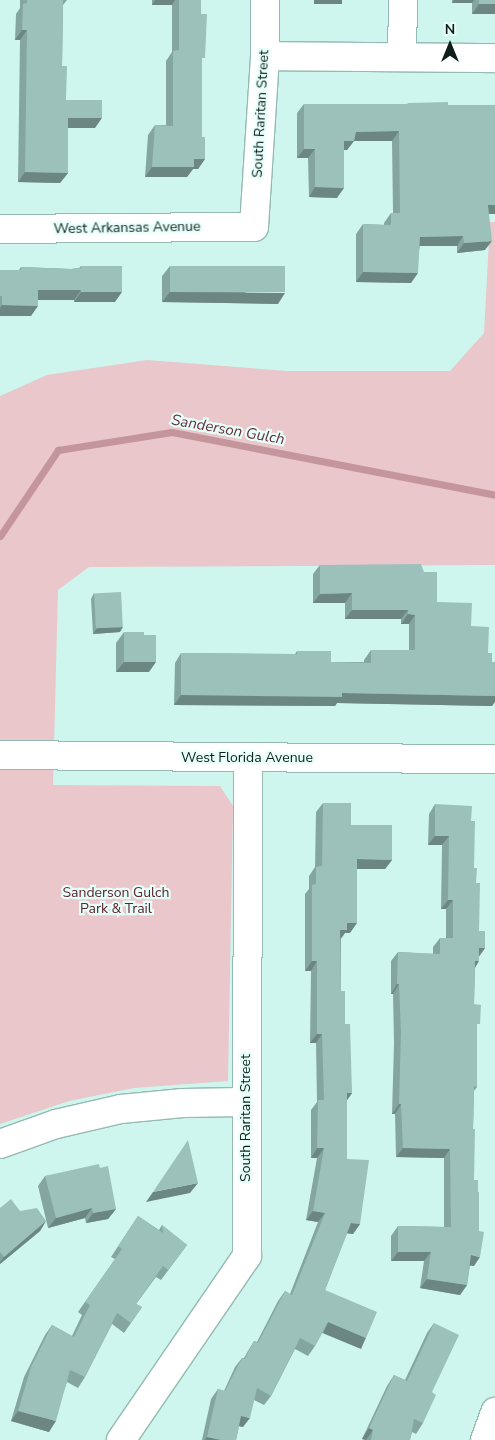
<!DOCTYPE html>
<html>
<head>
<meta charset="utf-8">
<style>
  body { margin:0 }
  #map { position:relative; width:495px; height:1440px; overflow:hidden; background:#cef6ee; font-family:"Nunito Sans",sans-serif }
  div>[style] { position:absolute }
  .green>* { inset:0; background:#e9c7ca }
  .stream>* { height:7px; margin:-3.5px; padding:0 3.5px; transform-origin:3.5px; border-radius:3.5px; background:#c4969b }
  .roads { filter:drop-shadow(1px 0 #94bab3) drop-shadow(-1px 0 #94bab3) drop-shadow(0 1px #94bab3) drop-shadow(0 -1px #94bab3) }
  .minor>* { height:28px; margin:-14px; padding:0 14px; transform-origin:14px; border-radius:14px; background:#fff }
  .wall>* { inset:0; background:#85a6a0 }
  .shaded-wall>* { inset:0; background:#6c8782; transform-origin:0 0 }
  .building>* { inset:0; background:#9bc1ba; transform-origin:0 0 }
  span { translate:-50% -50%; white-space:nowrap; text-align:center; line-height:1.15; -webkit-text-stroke:4.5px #e7fffa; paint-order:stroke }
  .street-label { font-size:14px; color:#0f1e1b }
  .park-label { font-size:14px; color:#5e242e }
  .water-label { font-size:15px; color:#692e38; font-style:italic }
  .north { position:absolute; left:425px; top:20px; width:50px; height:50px; -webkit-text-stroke:4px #e7fffa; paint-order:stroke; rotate:0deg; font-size:14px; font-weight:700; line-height:20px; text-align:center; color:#0f1e1b }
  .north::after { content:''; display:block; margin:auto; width:18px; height:22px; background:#0f1e1b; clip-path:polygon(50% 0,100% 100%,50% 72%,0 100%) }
</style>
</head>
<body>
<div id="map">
  <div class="green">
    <div style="clip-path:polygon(490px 222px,495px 222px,495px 565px,89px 567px,58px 590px,53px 785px,220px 786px,233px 806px,228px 1081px,134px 1088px,69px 1101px,0 1124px,0 396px,47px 375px,147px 360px,287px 371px,450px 371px,484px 333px)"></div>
  </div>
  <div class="stream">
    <div style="left:0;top:536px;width:104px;rotate:-56deg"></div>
    <div style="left:58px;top:450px;width:115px;rotate:-9deg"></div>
    <div style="left:172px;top:432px;width:329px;rotate:11deg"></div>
  </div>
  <div class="roads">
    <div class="minor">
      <div style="left:265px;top:56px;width:230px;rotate:0.5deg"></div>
      <div style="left:402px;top:57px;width:57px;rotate:-89deg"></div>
      <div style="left:0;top:229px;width:254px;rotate:-0.5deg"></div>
      <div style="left:254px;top:227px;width:171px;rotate:-86.3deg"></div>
      <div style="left:265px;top:56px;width:56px;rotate:-90deg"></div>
      <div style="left:0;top:755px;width:495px;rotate:0.5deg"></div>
      <div style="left:0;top:1144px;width:59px;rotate:-19.7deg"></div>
      <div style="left:56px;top:1124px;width:67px;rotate:-13deg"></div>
      <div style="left:121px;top:1109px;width:62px;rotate:-5.5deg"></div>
      <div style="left:183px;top:1103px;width:62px;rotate:-0.9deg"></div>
      <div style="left:121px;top:1440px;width:223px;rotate:-55.6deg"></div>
      <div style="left:247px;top:1256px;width:498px;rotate:-89.9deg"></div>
      <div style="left:485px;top:1440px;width:30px;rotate:-70deg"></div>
    </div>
  </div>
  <div class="wall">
    <div style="clip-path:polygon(20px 0,67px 0,63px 5px,62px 66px,66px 100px,95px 128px,68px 128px,68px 173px,60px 183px,18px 182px,20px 40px,15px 40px,16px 14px,20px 8px)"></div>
    <div style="clip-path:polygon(152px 0,201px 0,202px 137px,205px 159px,198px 169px,193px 169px,187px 177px,145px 177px,148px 135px,155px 125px,166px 125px,166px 61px,172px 52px,172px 5px,152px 5px)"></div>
    <div style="clip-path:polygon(452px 0,495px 0,495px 14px,472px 14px,472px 3px,452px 3px)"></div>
    <div style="clip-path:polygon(409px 103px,448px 105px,495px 214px,489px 214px,485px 250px,457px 253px,457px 246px,420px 246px,411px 283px,356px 282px,356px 234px,363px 224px,384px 225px,384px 223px,391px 213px,393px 213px,392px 141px,354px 141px,347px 150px,344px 150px,337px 198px,309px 197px,308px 158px,297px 158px,297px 113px,304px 104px,407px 104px)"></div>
    <div style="clip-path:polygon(81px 266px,115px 302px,74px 302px,74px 300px,38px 300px,31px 316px,0 316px,0 270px,19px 270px,21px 267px,71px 269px,79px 268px)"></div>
    <div style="clip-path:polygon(170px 266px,278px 304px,162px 302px,162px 276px)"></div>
    <div style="clip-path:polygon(320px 565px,424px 572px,437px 602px,471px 626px,488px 653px,492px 662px,494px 702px,492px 706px,337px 703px,335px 706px,174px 705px,175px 663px,181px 653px,295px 654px,297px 651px,331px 662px,364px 662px,364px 660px,371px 650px,409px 650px,409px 624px,401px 624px,401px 619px,345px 619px,345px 603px,313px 603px,313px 574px)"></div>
    <div style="clip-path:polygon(94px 593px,120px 632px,93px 634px,91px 599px)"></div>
    <div style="clip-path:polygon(124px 632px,149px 672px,116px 672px,116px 643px)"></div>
    <div style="clip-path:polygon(323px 803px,351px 825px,392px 860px,385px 869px,357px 869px,350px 933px,345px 933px,341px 939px,341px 991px,345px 1024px,352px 1093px,347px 1100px,347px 1159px,360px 1224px,353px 1234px,347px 1233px,325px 1290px,366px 1338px,359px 1348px,322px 1333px,315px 1346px,308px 1356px,295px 1349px,271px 1396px,264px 1405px,254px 1400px,243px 1427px,239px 1426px,236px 1440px,202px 1440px,211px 1399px,218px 1389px,224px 1391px,235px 1367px,242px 1358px,244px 1358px,248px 1351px,254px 1341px,257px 1342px,278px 1301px,285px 1291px,290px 1294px,318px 1222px,306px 1220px,317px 1158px,311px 1158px,311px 1110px,317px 1102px,316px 1043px,310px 1043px,311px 971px,305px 971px,305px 894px,309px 889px,309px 876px,315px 867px,316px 812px)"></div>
    <div style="clip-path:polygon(435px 804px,471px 821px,474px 868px,476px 883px,479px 931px,485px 948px,479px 956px,475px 968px,474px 1004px,477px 1028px,477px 1087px,474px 1091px,473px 1129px,474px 1266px,470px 1265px,467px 1285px,460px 1295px,420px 1288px,424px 1261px,391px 1261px,391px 1236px,398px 1226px,444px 1227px,444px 1158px,396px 1157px,395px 1114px,392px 1114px,394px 1043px,393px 994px,391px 994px,391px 961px,398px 952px,433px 954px,433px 947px,440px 938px,446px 938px,446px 909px,441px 909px,442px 845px,428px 845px,429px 814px)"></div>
    <div style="clip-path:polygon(100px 1168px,116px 1209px,108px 1219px,86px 1223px,85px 1218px,48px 1228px,38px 1186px,45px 1176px)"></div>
    <div style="clip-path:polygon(0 1208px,20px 1211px,46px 1221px,40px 1231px,0 1264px)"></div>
    <div style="clip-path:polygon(138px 1216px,159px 1230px,162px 1225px,187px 1245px,161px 1280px,156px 1277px,136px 1304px,142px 1307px,124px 1333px,112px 1324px,85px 1377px,78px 1388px,67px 1382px,49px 1432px,11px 1421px,24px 1377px,45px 1335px,52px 1325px,72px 1336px,82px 1315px,78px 1312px,115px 1259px,111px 1257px)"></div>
    <div style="clip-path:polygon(434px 1323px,432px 1392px,423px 1423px,416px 1434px,412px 1432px,410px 1440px,365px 1440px,362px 1439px,387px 1386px,394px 1375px,405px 1380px,427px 1333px)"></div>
  </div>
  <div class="shaded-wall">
    <div style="clip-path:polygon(155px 0,175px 0,172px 5px,152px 5px)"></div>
    <div style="left:314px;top:0;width:28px;height:4px"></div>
    <div style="clip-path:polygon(454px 0,474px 0,472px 3px,452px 3px)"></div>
    <div style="clip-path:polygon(479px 4px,495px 4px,495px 14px,472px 14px)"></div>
    <div style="clip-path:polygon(22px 30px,27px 30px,20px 40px,15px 40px)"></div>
    <div style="clip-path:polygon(68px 118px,102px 118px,95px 128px,61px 128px)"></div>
    <div style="clip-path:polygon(399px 131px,392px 141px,354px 141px,347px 150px,338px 150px,344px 141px,356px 132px)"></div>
    <div style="clip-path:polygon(304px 149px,315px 149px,308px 158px,297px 158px)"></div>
    <div style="clip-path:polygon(194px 159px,205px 159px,198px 169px,193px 169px,187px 177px,145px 177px,152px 167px)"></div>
    <div style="clip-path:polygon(25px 172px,68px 173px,60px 183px,18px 182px)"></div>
    <div style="clip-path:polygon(315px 187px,344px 188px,337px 198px,309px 197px)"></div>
    <div style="clip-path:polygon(488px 205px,495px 205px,495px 214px,482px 214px)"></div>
    <div style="clip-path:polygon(463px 236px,457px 246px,413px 246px,420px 237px)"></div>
    <div style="clip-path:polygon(492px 241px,485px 250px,457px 253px,464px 243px)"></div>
    <div style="clip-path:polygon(363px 272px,418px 273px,411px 283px,356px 282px)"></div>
    <div style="clip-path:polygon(38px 290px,81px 290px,74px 300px,31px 300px)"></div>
    <div style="clip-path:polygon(81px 292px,122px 292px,115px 302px,74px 302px)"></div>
    <div style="clip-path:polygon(170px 292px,285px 293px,278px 304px,162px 302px)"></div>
    <div style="clip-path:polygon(2px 305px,38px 306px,31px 316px,0 316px,0 308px)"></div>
    <div style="clip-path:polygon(352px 593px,345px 603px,313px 603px,320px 594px)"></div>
    <div style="clip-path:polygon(352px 610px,408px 610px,401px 619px,345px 619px)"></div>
    <div style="clip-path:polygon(408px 614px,415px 615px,409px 624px,401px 624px)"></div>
    <div style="clip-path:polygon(123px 627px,120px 632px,93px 634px,97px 628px)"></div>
    <div style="clip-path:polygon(124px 662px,156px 662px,149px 672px,116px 672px)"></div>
    <div style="clip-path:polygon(342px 693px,495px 696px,495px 702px,492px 706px,337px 703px,335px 706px,174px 705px,181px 695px)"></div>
    <div style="clip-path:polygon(435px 836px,449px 836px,442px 845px,428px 845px)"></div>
    <div style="clip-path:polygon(357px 859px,392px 860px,385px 869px,350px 869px)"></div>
    <div style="clip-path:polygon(448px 900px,453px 900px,446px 909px,441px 909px)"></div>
    <div style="clip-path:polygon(347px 923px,357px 923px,350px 933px,345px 933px,340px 939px,340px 930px)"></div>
    <div style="clip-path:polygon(479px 948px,485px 948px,478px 958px)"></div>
    <div style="clip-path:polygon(312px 961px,317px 961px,311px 971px,305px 971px)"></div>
    <div style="clip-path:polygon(475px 961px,479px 961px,473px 971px)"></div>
    <div style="clip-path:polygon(397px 984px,399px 984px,393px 994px,391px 994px)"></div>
    <div style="clip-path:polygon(317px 1034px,322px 1034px,316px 1043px,310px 1043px)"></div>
    <div style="clip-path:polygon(347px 1093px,352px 1093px,345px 1103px)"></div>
    <div style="clip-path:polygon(399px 1104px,401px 1104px,395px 1114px,392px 1114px)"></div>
    <div style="clip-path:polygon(317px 1148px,324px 1148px,317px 1158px,311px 1158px)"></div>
    <div style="clip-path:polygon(403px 1148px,450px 1149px,444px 1158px,396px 1157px)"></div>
    <div style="clip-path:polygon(198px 1183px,190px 1193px,146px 1202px,153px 1192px)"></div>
    <div style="clip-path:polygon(92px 1208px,85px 1218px,48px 1228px,56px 1218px)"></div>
    <div style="clip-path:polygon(116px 1209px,108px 1219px,86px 1223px,93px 1213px)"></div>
    <div style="clip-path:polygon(313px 1211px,325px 1213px,318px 1222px,306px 1220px)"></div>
    <div style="clip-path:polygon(46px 1221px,40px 1231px,0 1264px,0 1262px,4px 1257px)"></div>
    <div style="clip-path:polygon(351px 1223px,360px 1224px,353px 1234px,344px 1233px)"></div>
    <div style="clip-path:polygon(398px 1252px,431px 1252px,424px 1261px,391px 1261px)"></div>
    <div style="clip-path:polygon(471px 1255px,480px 1257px,474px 1266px,464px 1265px)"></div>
    <div style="clip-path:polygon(427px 1279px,467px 1285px,460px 1295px,420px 1288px)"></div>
    <div style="left:328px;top:1322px;width:41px;height:12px;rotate:23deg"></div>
    <div style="clip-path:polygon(18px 1411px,56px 1421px,49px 1432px,11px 1421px)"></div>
    <div style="clip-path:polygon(241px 1416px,250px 1418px,243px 1427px,234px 1425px)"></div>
    <div style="clip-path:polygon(369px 1428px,373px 1430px,366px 1440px,362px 1439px)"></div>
    <div style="clip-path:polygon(207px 1437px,221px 1440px,205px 1440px)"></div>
  </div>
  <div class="building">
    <div style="clip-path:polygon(27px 0,63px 0,62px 66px,67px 66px,66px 100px,102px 100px,102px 118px,68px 118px,68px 173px,25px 172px,27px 30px,22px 30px,23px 4px,27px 3px)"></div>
    <div style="clip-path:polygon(179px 0,201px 0,201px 14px,207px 14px,205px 58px,202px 58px,202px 137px,205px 137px,205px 159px,194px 159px,194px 167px,152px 167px,155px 125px,173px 126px,173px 51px,179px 50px)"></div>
    <div style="left:479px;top:0;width:16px;height:4px"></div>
    <div style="clip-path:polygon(448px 102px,448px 105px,495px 105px,495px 205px,488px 205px,492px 241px,464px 243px,463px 236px,420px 237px,418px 273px,363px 272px,363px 224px,391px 225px,391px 213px,400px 213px,399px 131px,356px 132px,354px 141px,344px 141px,344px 188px,315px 187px,315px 149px,304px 149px,304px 104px,409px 104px,409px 103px)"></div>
    <div style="clip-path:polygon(81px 266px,122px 266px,122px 292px,81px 292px,81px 290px,38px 290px,38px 306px,2px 305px,2px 296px,0 296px,0 270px,21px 270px,21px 267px,71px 269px,81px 268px)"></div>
    <div style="left:170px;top:266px;width:115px;height:26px"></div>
    <div style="clip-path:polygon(421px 564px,424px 572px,437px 572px,437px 602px,472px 603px,471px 626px,489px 627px,488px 653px,492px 653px,492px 662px,495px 662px,495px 696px,342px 693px,342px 697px,181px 695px,181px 653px,297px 654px,297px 651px,331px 651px,331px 662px,371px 663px,371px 650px,415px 650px,415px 615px,408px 614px,408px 610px,352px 610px,352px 593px,320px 594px,320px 565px)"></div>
    <div style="left:121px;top:592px;width:35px;height:27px;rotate:87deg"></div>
    <div style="clip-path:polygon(124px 632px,144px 632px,144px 635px,156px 635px,156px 662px,124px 662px)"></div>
    <div style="clip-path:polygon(323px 803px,351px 803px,351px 825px,392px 825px,392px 860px,357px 859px,357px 923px,347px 923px,347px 930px,340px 930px,341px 991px,345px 991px,345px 1024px,350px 1024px,352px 1093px,347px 1093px,347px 1159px,369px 1160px,360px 1224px,351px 1223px,325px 1290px,377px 1312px,366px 1338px,328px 1322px,315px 1346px,300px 1338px,271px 1396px,257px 1388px,250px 1418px,241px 1416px,236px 1440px,221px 1440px,207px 1437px,218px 1389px,225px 1391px,242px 1358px,245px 1359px,254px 1341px,258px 1343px,285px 1291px,292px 1295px,325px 1213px,313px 1211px,324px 1148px,317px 1148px,318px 1100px,324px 1100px,322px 1034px,317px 1034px,317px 961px,312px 961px,312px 885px,316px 884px,316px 867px,322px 866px)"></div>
    <div style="clip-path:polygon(435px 804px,472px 806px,471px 821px,475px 821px,474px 868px,477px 868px,476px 883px,480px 883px,479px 931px,485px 931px,485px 948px,479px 948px,479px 961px,475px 961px,474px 1004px,481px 1005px,480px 1024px,477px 1024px,477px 1087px,474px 1086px,473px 1129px,475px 1129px,474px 1180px,478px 1180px,478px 1192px,479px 1192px,479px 1231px,484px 1232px,480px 1257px,471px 1255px,467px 1285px,427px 1279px,431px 1252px,398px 1252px,398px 1226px,451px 1227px,450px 1149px,403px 1148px,401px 1104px,399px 1104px,401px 1033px,399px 984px,397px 984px,398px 952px,440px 954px,440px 938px,453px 938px,453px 900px,448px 900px,449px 836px,435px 836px)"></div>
    <div style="clip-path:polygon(188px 1140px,198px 1183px,153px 1192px)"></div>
    <div style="clip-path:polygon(99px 1164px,100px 1168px,108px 1166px,116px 1209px,93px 1213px,92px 1208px,56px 1218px,45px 1176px)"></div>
    <div style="clip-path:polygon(11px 1199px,20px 1211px,37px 1208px,46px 1221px,4px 1257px,0 1252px,0 1208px)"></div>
    <div style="clip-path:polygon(138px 1216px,163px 1233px,162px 1225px,187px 1245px,168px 1270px,163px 1266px,136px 1304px,142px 1307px,131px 1323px,117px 1313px,85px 1377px,70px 1370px,56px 1421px,18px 1411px,31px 1367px,52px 1325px,74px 1337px,90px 1305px,85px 1302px,122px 1249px,118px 1246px)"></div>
    <div style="clip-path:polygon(434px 1323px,459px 1335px,432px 1392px,436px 1395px,423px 1423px,414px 1419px,410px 1440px,371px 1440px,373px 1430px,369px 1428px,394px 1375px,407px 1381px)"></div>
  </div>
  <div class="street-label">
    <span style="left:261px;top:114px;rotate:-87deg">South Raritan Street</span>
    <span style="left:127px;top:228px;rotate:-1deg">West Arkansas Avenue</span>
    <span style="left:247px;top:758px">West Florida Avenue</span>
    <span style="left:246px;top:1118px;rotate:-90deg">South Raritan Street</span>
  </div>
  <div class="park-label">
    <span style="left:116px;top:901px">Sanderson Gulch<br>Park &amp; Trail</span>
  </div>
  <div class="water-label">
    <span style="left:228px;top:430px;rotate:10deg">Sanderson Gulch</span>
  </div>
  <div class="north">N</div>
</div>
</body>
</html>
